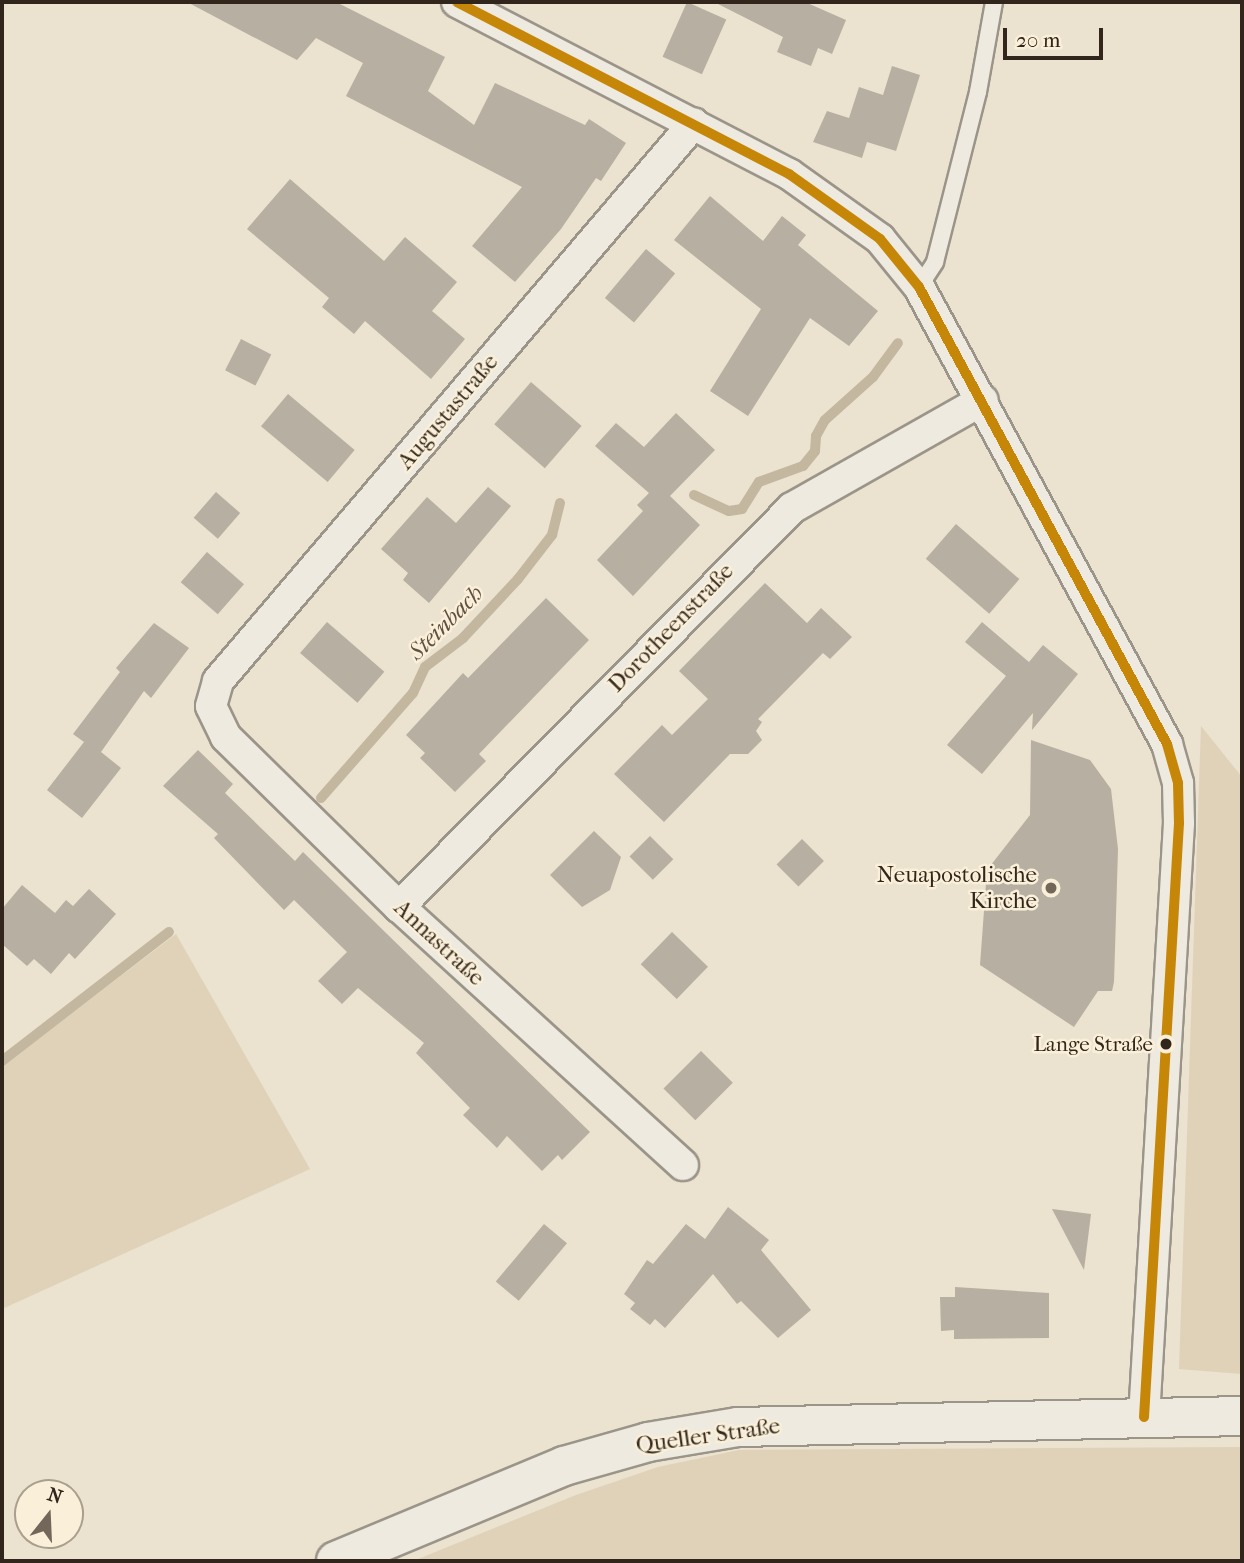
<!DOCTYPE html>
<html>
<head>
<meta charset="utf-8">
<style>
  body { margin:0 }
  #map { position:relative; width:1244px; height:1563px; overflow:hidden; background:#ebe2cf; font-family:"IM FELL French Canon",serif }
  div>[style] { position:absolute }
  .green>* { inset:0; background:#dfd2b8 }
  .stream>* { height:10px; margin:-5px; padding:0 5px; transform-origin:5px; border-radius:5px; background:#c4b79f }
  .building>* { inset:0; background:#b7afa2; transform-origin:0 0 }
  .roads { filter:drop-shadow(2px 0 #9b9489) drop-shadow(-2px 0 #9b9489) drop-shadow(0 2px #9b9489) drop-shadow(0 -2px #9b9489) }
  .lane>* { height:16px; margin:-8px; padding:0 8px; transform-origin:8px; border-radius:8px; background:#eeeae0 }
  .street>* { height:30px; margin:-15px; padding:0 15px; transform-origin:15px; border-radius:15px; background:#eeeae0 }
  .secondary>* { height:38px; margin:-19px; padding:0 19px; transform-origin:19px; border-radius:19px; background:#eeeae0 }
  .bus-1>* { height:10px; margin:-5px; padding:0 5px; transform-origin:5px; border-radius:5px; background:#c68607 }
  .dots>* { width:19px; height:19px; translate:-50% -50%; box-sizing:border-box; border:4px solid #faefd8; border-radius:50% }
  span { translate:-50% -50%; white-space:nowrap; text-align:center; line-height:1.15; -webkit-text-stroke:5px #faefd8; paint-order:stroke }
  .bus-label { font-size:21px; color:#32251b }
  .right { translate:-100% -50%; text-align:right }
  .street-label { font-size:23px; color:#32251b }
  .poi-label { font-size:23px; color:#32251b }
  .water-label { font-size:24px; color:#605142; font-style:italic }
  .frame { position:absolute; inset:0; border:4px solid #32251b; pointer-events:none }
  .north { position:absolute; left:14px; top:1479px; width:70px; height:70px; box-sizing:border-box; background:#faefd8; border:2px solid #aa9e8c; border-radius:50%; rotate:18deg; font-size:19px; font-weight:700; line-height:28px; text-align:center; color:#32251b }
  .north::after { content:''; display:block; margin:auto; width:24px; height:32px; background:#73675a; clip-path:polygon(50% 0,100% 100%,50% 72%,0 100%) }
  .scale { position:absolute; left:1003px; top:28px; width:100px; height:32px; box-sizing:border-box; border:4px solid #32251b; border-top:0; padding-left:9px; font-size:21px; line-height:24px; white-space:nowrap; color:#32251b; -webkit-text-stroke:5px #faefd8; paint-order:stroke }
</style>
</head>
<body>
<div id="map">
  <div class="green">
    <div style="clip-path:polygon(1201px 726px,1242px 777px,1242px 1374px,1179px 1369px)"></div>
    <div style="clip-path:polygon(176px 934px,310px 1169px,2px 1309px,2px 1066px)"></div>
    <div style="clip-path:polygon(1242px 1447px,1242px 1561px,413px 1561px,576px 1495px,658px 1467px,739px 1450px)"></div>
  </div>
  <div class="stream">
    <div style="left:694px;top:495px;width:38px;rotate:25deg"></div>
    <div style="left:729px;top:511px;width:13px;rotate:-9deg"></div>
    <div style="left:742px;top:509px;width:32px;rotate:-58deg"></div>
    <div style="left:759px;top:482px;width:47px;rotate:-20deg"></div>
    <div style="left:803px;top:466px;width:19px;rotate:-51deg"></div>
    <div style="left:815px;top:451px;width:15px;rotate:-86deg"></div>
    <div style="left:816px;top:436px;width:18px;rotate:-61deg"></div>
    <div style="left:825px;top:420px;width:64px;rotate:-41.9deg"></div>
    <div style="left:873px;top:377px;width:42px;rotate:-53.7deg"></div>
    <div style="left:321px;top:798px;width:140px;rotate:-48.8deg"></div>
    <div style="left:413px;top:693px;width:29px;rotate:-65deg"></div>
    <div style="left:425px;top:667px;width:48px;rotate:-37.3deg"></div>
    <div style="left:463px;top:638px;width:81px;rotate:-47deg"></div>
    <div style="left:518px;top:579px;width:56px;rotate:-52.3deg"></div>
    <div style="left:552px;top:535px;width:33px;rotate:-76deg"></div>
    <div style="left:2px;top:1061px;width:211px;rotate:-37.7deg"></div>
  </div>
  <div class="building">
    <div style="clip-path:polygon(187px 2px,336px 2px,445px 57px,428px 91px,474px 125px,495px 83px,585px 125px,589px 119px,626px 143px,601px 181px,596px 178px,561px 229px,515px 282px,472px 246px,522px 187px,346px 96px,363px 63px,316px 38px,297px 60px)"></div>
    <div style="left:687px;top:2px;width:43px;height:60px;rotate:24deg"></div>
    <div style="clip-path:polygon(714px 2px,805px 2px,846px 20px,832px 54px,818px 48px,811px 66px,777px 52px,783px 37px)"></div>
    <div style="clip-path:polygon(892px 66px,920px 75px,896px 151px,867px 142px,862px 158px,813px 142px,827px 111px,849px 118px,859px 87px,883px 95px)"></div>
    <div style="clip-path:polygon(290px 179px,384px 261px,405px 237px,457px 282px,432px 311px,465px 339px,431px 379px,365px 321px,354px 334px,322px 307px,329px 298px,247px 229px)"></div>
    <div style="clip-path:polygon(710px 196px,763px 241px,782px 216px,806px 235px,798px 245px,878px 311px,849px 346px,810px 318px,748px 416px,710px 391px,761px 309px,674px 240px)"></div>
    <div style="left:646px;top:249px;width:38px;height:64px;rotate:40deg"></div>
    <div style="left:241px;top:339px;width:34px;height:35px;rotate:27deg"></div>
    <div style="left:531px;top:382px;width:67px;height:56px;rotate:41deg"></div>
    <div style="left:288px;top:394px;width:87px;height:42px;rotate:40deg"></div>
    <div style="clip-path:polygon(676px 413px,715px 450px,670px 496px,700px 525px,633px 596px,597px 560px,643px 511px,637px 505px,649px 493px,595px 446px,616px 423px,644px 447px)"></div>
    <div style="clip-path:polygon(488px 487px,511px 506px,429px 603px,403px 580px,408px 573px,381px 549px,427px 497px,456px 523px)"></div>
    <div style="left:216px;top:492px;width:32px;height:34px;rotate:41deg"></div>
    <div style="left:956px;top:524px;width:84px;height:46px;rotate:41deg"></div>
    <div style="left:207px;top:552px;width:49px;height:40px;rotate:41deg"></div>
    <div style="clip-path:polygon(765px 583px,807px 623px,821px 608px,852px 637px,830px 659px,823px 653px,758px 719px,762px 722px,756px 731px,762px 740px,748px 754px,730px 754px,664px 822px,614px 774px,662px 725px,672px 735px,708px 699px,679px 671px)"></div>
    <div style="clip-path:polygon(546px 598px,589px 640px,479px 754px,486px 761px,455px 792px,420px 758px,425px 753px,406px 735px,463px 673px,468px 678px)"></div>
    <div style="left:327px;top:622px;width:76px;height:41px;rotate:41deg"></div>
    <div style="clip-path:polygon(982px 622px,1029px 662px,1043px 645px,1078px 674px,1032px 730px,1033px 713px,982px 774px,947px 745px,1006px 676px,965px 642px)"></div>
    <div style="clip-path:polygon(154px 623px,189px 648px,151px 698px,144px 691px,101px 752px,121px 768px,82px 818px,47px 790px,84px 742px,73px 734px,120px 672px,116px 668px)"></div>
    <div style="clip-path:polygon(1031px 740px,1090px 760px,1111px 789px,1118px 849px,1114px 982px,1112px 991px,1098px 991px,1074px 1027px,980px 965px,987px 870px,1030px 815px)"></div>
    <div style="clip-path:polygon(198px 750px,233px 784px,225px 793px,295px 861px,303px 852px,590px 1132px,562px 1160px,558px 1155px,542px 1171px,507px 1136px,497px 1148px,463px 1115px,470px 1108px,416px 1053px,424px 1043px,358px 988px,342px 1004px,318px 981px,347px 952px,294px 900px,284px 910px,214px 838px,218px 834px,163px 786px)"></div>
    <div style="clip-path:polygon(594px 831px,621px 857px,610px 890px,582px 907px,550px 875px)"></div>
    <div style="left:650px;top:836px;width:33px;height:29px;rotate:45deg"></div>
    <div style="left:802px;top:839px;width:31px;height:36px;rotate:45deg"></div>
    <div style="clip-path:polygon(22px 885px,55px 913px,66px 900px,73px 906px,89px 889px,116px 914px,75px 959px,69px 953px,51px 974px,34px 959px,27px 966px,2px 944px,2px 909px)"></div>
    <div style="left:672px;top:932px;width:50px;height:45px;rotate:44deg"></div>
    <div style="left:701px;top:1051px;width:45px;height:53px;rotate:45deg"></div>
    <div style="clip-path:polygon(728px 1207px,769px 1240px,761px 1250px,811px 1310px,778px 1338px,741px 1301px,737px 1304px,713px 1274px,665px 1328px,655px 1319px,650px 1325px,630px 1309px,635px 1303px,624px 1294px,647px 1260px,653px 1264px,686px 1224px,705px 1239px)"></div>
    <div style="clip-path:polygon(1052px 1209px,1091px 1214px,1084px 1270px)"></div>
    <div style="left:544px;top:1224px;width:30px;height:75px;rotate:40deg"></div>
    <div style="clip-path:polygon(955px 1287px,1049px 1293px,1049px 1338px,954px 1339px,954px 1330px,941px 1331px,940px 1297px,955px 1297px)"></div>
  </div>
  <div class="roads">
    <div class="lane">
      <div style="left:919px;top:287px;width:30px;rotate:-57deg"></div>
      <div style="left:935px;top:262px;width:175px;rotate:-75.8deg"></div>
      <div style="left:978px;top:92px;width:91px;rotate:-79.9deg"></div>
    </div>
    <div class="street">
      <div style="left:457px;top:2px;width:374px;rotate:27.4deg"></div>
      <div style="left:789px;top:174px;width:112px;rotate:35.5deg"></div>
      <div style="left:880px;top:239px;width:62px;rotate:50.9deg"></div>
      <div style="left:919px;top:287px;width:520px;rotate:61.51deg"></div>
      <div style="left:1167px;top:744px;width:41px;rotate:74.2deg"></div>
      <div style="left:1178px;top:783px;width:40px;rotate:88.6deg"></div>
      <div style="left:1179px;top:823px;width:595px;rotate:93.37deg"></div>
      <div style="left:399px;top:907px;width:560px;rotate:-45.43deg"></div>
      <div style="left:792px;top:508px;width:219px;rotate:-29.5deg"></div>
      <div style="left:683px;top:1165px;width:384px;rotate:-137.7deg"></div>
      <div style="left:399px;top:907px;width:243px;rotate:-135.5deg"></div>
      <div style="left:226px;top:737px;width:34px;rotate:-116deg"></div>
      <div style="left:211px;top:706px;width:26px;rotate:-74deg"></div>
      <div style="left:218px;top:681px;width:733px;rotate:-49.53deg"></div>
    </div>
    <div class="secondary">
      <div style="left:336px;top:1561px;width:247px;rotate:-22.6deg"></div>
      <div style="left:564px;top:1466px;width:87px;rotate:-15.9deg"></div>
      <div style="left:648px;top:1442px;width:91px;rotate:-9.5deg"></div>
      <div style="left:738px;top:1427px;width:504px;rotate:-1.25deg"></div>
    </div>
  </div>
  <div class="bus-1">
    <div style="left:457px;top:2px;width:374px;rotate:27.4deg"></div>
    <div style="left:789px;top:174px;width:112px;rotate:35.5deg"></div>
    <div style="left:880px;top:239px;width:62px;rotate:50.9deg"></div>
    <div style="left:919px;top:287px;width:520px;rotate:61.51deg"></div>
    <div style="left:1167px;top:744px;width:41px;rotate:74.2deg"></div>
    <div style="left:1178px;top:783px;width:40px;rotate:88.6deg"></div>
    <div style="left:1179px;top:823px;width:595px;rotate:93.37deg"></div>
  </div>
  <div class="dots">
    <div style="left:1051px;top:888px;background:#73675a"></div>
    <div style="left:1166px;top:1044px;background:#32251b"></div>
  </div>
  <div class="bus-label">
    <span class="right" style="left:1153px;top:1044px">Lange Straße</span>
  </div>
  <div class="street-label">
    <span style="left:448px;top:412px;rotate:-50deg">Augustastraße</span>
    <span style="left:671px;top:628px;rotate:-46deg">Dorotheenstraße</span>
    <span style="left:439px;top:943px;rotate:43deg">Annastraße</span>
    <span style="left:708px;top:1436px;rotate:-8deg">Queller Straße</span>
  </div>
  <div class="poi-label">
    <span class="right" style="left:1037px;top:888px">Neuapostolische<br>Kirche</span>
  </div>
  <div class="water-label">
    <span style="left:446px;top:623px;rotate:-45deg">Steinbach</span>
  </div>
  <div class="frame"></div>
  <div class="north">N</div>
  <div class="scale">20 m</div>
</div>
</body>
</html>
